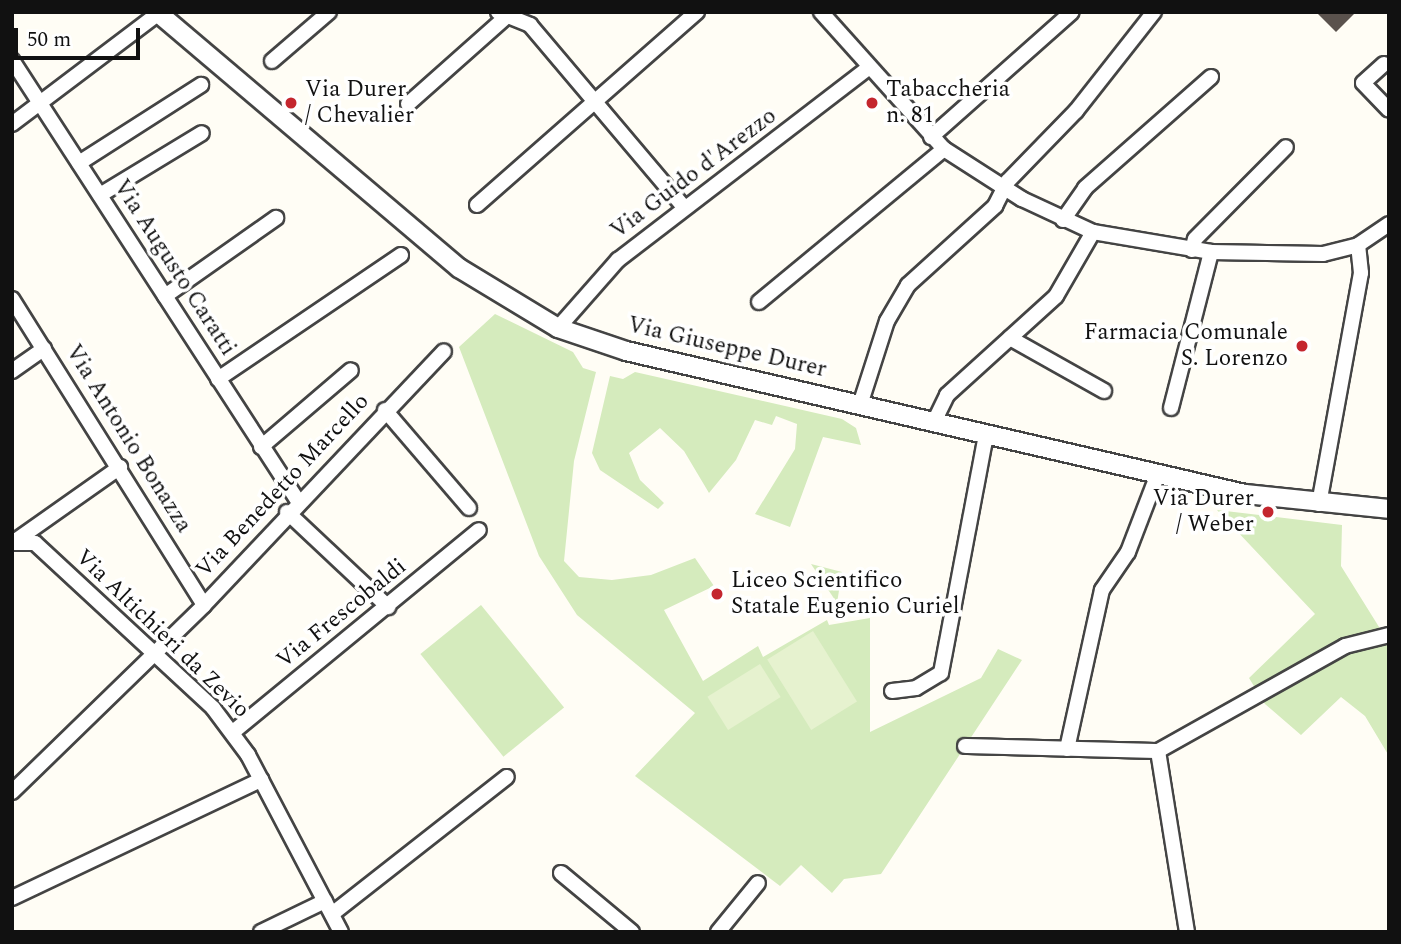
<!DOCTYPE html>
<html>
<head>
<meta charset="utf-8">
<style>
  body { margin:0 }
  #map { position:relative; width:1401px; height:944px; overflow:hidden; background:#fffdf5; font-family:Spectral,serif }
  div>[style] { position:absolute }
  .green>* { inset:0; background:#d5ebbd; transform-origin:0 0 }
  .pitch>* { inset:0; background:#e6f2cf; transform-origin:0 0 }
  .building>* { inset:0; background:#5a524d }
  .roads { filter:drop-shadow(2px 0 #444) drop-shadow(-2px 0 #444) drop-shadow(0 2px #444) drop-shadow(0 -2px #444) }
  .minor>* { height:14px; margin:-7px; padding:0 7px; transform-origin:7px; border-radius:7px; background:#fff }
  .tertiary>* { height:18px; margin:-9px; padding:0 9px; transform-origin:9px; border-radius:9px; background:#fff }
  .dots>* { width:19px; height:19px; translate:-50% -50%; box-sizing:border-box; border:4px solid #fff; border-radius:50% }
  span { translate:-50% -50%; white-space:nowrap; text-align:center; line-height:1.15; -webkit-text-stroke:7px #fff; paint-order:stroke }
  .poi-label { font-size:23px; color:#111 }
  .left { translate:0 -50%; text-align:left }
  .right { translate:-100% -50%; text-align:right }
  .street-label { font-size:23px; color:#111 }
  .frame { position:absolute; inset:0; border:14px solid #111; pointer-events:none }
  .scale { position:absolute; left:14px; top:28px; width:126px; height:32px; box-sizing:border-box; border:4px solid #111; border-top:0; padding-left:9px; font-size:21px; line-height:24px; white-space:nowrap; color:#111; -webkit-text-stroke:5px #fff; paint-order:stroke }
</style>
</head>
<body>
<div id="map">
  <div class="green">
    <div style="clip-path:polygon(495px 314px,573px 352px,583px 368px,596px 372px,574px 461px,564px 561px,579px 577px,612px 580px,651px 575px,695px 558px,714px 586px,664px 610px,703px 681px,758px 646px,763px 657px,827px 620px,829px 625px,870px 618px,870px 732px,981px 678px,998px 649px,1022px 660px,881px 874px,844px 879px,832px 893px,801px 865px,780px 886px,635px 776px,695px 713px,577px 615px,539px 556px,459px 347px)"></div>
    <div style="clip-path:polygon(635px 372px,842px 419px,856px 428px,861px 445px,823px 437px,790px 527px,755px 514px,795px 449px,797px 424px,776px 416px,772px 425px,755px 420px,736px 460px,709px 493px,684px 451px,660px 428px,629px 453px,640px 480px,664px 503px,658px 509px,600px 470px,592px 453px,610px 376px,623px 379px)"></div>
    <div style="clip-path:polygon(1217px 510px,1342px 525px,1341px 566px,1389px 643px,1389px 756px,1365px 716px,1341px 697px,1301px 735px,1265px 704px,1249px 678px,1315px 614px)"></div>
    <div style="clip-path:polygon(811px 564px,842px 572px,837px 603px)"></div>
    <div style="left:481px;top:605px;width:132px;height:78px;rotate:51deg"></div>
  </div>
  <div class="pitch">
    <div style="left:813px;top:631px;width:83px;height:54px;rotate:58deg"></div>
    <div style="left:760px;top:664px;width:39px;height:62px;rotate:58deg"></div>
  </div>
  <div class="building">
    <div style="clip-path:polygon(1316px 12px,1356px 12px,1336px 32px)"></div>
  </div>
  <div class="roads">
    <div class="minor">
      <div style="left:498px;top:12px;width:35px;rotate:22deg"></div>
      <div style="left:530px;top:25px;width:238px;rotate:49.8deg"></div>
      <div style="left:821px;top:12px;width:184px;rotate:48.1deg"></div>
      <div style="left:944px;top:149px;width:93px;rotate:32.7deg"></div>
      <div style="left:1022px;top:199px;width:78px;rotate:24.9deg"></div>
      <div style="left:1093px;top:232px;width:120px;rotate:9.6deg"></div>
      <div style="left:1211px;top:252px;width:112px;rotate:1deg"></div>
      <div style="left:1323px;top:254px;width:36px;rotate:-14deg"></div>
      <div style="left:1358px;top:245px;width:37px;rotate:-34deg"></div>
      <div style="left:12px;top:60px;width:526px;rotate:57.04deg"></div>
      <div style="left:272px;top:61px;width:75px;rotate:-40.7deg"></div>
      <div style="left:1384px;top:64px;width:28px;rotate:138deg"></div>
      <div style="left:1363px;top:83px;width:37px;rotate:46deg"></div>
      <div style="left:408px;top:104px;width:131px;rotate:-41.6deg"></div>
      <div style="left:12px;top:124px;width:186px;rotate:-37.1deg"></div>
      <div style="left:931px;top:137px;width:188px;rotate:-41.6deg"></div>
      <div style="left:79px;top:163px;width:145px;rotate:-32.6deg"></div>
      <div style="left:100px;top:195px;width:119px;rotate:-31.3deg"></div>
      <div style="left:477px;top:205px;width:293px;rotate:-41.3deg"></div>
      <div style="left:1063px;top:220px;width:39px;rotate:-55deg"></div>
      <div style="left:1085px;top:188px;width:168px;rotate:-41.4deg"></div>
      <div style="left:1192px;top:250px;width:11px;rotate:-75deg"></div>
      <div style="left:1195px;top:239px;width:129px;rotate:-45.3deg"></div>
      <div style="left:165px;top:296px;width:136px;rotate:-35.1deg"></div>
      <div style="left:12px;top:299px;width:361px;rotate:57.9deg"></div>
      <div style="left:759px;top:302px;width:240px;rotate:-39.6deg"></div>
      <div style="left:558px;top:328px;width:91px;rotate:-48.6deg"></div>
      <div style="left:618px;top:260px;width:315px;rotate:-37.5deg"></div>
      <div style="left:1010px;top:338px;width:108px;rotate:29.4deg"></div>
      <div style="left:12px;top:371px;width:39px;rotate:-35deg"></div>
      <div style="left:218px;top:379px;width:221px;rotate:-34.1deg"></div>
      <div style="left:860px;top:405px;width:88px;rotate:-72.2deg"></div>
      <div style="left:887px;top:321px;width:42px;rotate:-59.7deg"></div>
      <div style="left:908px;top:285px;width:118px;rotate:-42.2deg"></div>
      <div style="left:995px;top:206px;width:28px;rotate:-63deg"></div>
      <div style="left:1008px;top:181px;width:98px;rotate:-45.8deg"></div>
      <div style="left:1076px;top:111px;width:126px;rotate:-51.8deg"></div>
      <div style="left:1171px;top:408px;width:161px;rotate:-75.6deg"></div>
      <div style="left:385px;top:410px;width:129px;rotate:49.4deg"></div>
      <div style="left:934px;top:422px;width:30px;rotate:-64deg"></div>
      <div style="left:947px;top:395px;width:147px;rotate:-42.2deg"></div>
      <div style="left:1056px;top:296px;width:74px;rotate:-60deg"></div>
      <div style="left:261px;top:447px;width:118px;rotate:-40.5deg"></div>
      <div style="left:1319px;top:504px;width:235px;rotate:-79.7deg"></div>
      <div style="left:1361px;top:273px;width:28px;rotate:-96deg"></div>
      <div style="left:287px;top:512px;width:139px;rotate:43.2deg"></div>
      <div style="left:18px;top:539px;width:125px;rotate:-35.2deg"></div>
      <div style="left:12px;top:543px;width:23px"></div>
      <div style="left:35px;top:543px;width:243px;rotate:42.8deg"></div>
      <div style="left:213px;top:708px;width:59px;rotate:53.3deg"></div>
      <div style="left:248px;top:755px;width:200px;rotate:62.3deg"></div>
      <div style="left:892px;top:691px;width:24px;rotate:-7deg"></div>
      <div style="left:916px;top:688px;width:29px;rotate:-31deg"></div>
      <div style="left:941px;top:673px;width:243px;rotate:-79.3deg"></div>
      <div style="left:233px;top:732px;width:318px;rotate:-39.4deg"></div>
      <div style="left:965px;top:746px;width:193px;rotate:1.5deg"></div>
      <div style="left:1067px;top:749px;width:163px;rotate:-77.6deg"></div>
      <div style="left:1102px;top:590px;width:46px;rotate:-55.6deg"></div>
      <div style="left:1128px;top:552px;width:84px;rotate:-69deg"></div>
      <div style="left:1158px;top:751px;width:214px;rotate:-29.3deg"></div>
      <div style="left:1345px;top:646px;width:45px;rotate:-14deg"></div>
      <div style="left:1158px;top:751px;width:183px;rotate:80.9deg"></div>
      <div style="left:12px;top:792px;width:268px;rotate:-44.2deg"></div>
      <div style="left:204px;top:605px;width:349px;rotate:-46.6deg"></div>
      <div style="left:561px;top:873px;width:92px;rotate:39.7deg"></div>
      <div style="left:12px;top:898px;width:276px;rotate:-25.4deg"></div>
      <div style="left:332px;top:914px;width:222px;rotate:-38.1deg"></div>
      <div style="left:261px;top:932px;width:71px;rotate:-25.8deg"></div>
      <div style="left:718px;top:932px;width:63px;rotate:-50.8deg"></div>
    </div>
    <div class="tertiary">
      <div style="left:157px;top:12px;width:396px;rotate:40.3deg"></div>
      <div style="left:459px;top:268px;width:116px;rotate:31.2deg"></div>
      <div style="left:558px;top:328px;width:72px;rotate:18.7deg"></div>
      <div style="left:626px;top:351px;width:635px;rotate:13.01deg"></div>
      <div style="left:1245px;top:494px;width:145px;rotate:5.9deg"></div>
    </div>
  </div>
  <div class="dots">
    <div style="left:291px;top:103px;background:#c4262e"></div>
    <div style="left:872px;top:103px;background:#c4262e"></div>
    <div style="left:1302px;top:346px;background:#c4262e"></div>
    <div style="left:1268px;top:512px;background:#c4262e"></div>
    <div style="left:717px;top:594px;background:#c4262e"></div>
  </div>
  <div class="poi-label">
    <span class="left" style="left:305px;top:103px">Via Durer<br>/ Chevalier</span>
    <span class="left" style="left:886px;top:103px">Tabaccheria<br>n. 81</span>
    <span class="right" style="left:1288px;top:346px">Farmacia Comunale<br>S. Lorenzo</span>
    <span class="right" style="left:1254px;top:512px">Via Durer<br>/ Weber</span>
    <span class="left" style="left:731px;top:594px">Liceo Scientifico<br>Statale Eugenio Curiel</span>
  </div>
  <div class="street-label">
    <span style="left:694px;top:174px;rotate:-37deg">Via Guido d'Arezzo</span>
    <span style="left:174px;top:268px;rotate:57deg">Via Augusto Caratti</span>
    <span style="left:727px;top:348px;rotate:13deg">Via Giuseppe Durer</span>
    <span style="left:128px;top:439px;rotate:58deg">Via Antonio Bonazza</span>
    <span style="left:283px;top:486px;rotate:-47deg">Via Benedetto Marcello</span>
    <span style="left:342px;top:614px;rotate:-39deg">Via Frescobaldi</span>
    <span style="left:162px;top:634px;rotate:44deg">Via Altichieri da Zevio</span>
  </div>
  <div class="frame"></div>
  <div class="scale">50 m</div>
</div>
</body>
</html>
